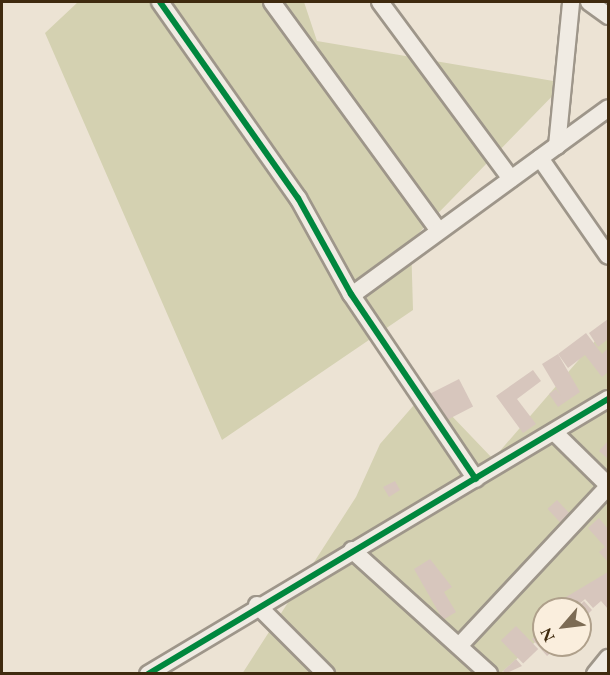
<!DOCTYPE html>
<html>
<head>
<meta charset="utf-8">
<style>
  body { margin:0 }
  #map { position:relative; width:610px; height:675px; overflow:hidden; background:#ece3d4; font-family:"EB Garamond",serif }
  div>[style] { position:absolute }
  .green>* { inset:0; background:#d4d1b1 }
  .building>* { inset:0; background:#d7c6bd; transform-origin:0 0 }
  .roads { filter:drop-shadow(2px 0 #9e968a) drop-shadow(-2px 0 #9e968a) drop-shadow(0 2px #9e968a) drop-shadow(0 -2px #9e968a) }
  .minor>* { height:16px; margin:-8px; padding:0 8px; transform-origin:8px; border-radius:8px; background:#f0ebe3 }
  .cycleway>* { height:6px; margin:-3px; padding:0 3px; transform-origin:3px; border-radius:3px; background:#00873e }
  span { translate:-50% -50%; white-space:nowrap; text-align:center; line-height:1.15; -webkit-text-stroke:6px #faeedd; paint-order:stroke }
  .frame { position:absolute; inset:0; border:3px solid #3f2a0f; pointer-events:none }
  .north { position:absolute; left:532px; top:597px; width:60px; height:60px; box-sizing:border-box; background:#faeedd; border:2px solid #afa08b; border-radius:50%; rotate:242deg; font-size:16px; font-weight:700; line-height:24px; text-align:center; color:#3f2a0f }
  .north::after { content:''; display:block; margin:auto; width:21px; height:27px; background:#7c6b54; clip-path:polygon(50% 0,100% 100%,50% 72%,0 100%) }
</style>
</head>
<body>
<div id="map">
  <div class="green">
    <div style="clip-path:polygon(78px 2px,304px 2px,317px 41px,565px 83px,411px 241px,413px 310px,222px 440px,45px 33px)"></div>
    <div style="clip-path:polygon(608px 326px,608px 579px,573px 609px,544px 609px,544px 634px,501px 673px,242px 674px,356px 497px,380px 444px,427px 390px,493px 459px)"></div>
  </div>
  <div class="building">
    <div style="clip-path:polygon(608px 319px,608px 339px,598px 347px,589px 333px)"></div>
    <div style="clip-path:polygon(586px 333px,602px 354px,608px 348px,608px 372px,602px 377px,585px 355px,568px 368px,558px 354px)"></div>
    <div style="clip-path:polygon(558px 354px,580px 392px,558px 407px,549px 394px,556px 389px,561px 396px,542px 364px)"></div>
    <div style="clip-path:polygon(533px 370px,541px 381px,517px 399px,536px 424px,523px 433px,496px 396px)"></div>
    <div style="left:459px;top:379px;width:31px;height:32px;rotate:63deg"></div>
    <div style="clip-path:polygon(608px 441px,608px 459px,599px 451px)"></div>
    <div style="clip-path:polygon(395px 481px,400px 490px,389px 497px,383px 487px)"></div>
    <div style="left:557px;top:500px;width:22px;height:13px;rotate:47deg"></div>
    <div style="clip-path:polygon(599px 518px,608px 529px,608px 562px,599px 552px,605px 547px,588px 528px)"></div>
    <div style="clip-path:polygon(430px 559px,452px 587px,444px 592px,456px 612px,443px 620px,414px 569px)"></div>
    <div style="clip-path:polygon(608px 572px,608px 609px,601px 601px,593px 608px,585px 599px,574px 609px,556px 603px)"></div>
    <div style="clip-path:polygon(584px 601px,592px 610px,580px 622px,576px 609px)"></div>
    <div style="left:516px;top:626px;width:32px;height:21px;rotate:46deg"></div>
    <div style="clip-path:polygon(544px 628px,544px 645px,560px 645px,547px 656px,532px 639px)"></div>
    <div style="clip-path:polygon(516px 659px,522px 666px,505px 674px,503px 671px)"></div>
  </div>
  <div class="roads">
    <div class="minor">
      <div style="left:160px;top:2px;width:240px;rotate:54.9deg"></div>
      <div style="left:298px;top:198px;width:110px;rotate:61.1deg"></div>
      <div style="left:351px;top:294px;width:223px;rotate:56deg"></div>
      <div style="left:272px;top:2px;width:283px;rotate:53.9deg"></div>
      <div style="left:380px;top:2px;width:220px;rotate:53.5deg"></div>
      <div style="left:589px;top:2px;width:24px;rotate:36deg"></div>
      <div style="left:557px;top:146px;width:145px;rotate:-84.4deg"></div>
      <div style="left:540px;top:158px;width:119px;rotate:55.2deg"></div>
      <div style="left:352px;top:295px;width:317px;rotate:-36.1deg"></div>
      <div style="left:555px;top:433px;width:74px;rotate:44.5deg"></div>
      <div style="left:352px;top:550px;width:185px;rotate:42.1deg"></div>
      <div style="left:257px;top:605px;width:98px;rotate:45deg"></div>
      <div style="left:459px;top:646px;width:218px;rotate:-46.9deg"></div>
      <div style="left:148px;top:674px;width:536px;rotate:-30.87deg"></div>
      <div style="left:595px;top:674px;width:21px;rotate:-51deg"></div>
    </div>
  </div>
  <div class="cycleway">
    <div style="left:160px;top:2px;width:240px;rotate:54.9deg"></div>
    <div style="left:298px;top:198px;width:110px;rotate:61.1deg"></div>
    <div style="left:351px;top:294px;width:223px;rotate:56deg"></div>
    <div style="left:148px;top:674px;width:536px;rotate:-30.87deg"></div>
  </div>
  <div class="frame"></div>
  <div class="north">N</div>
</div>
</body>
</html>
